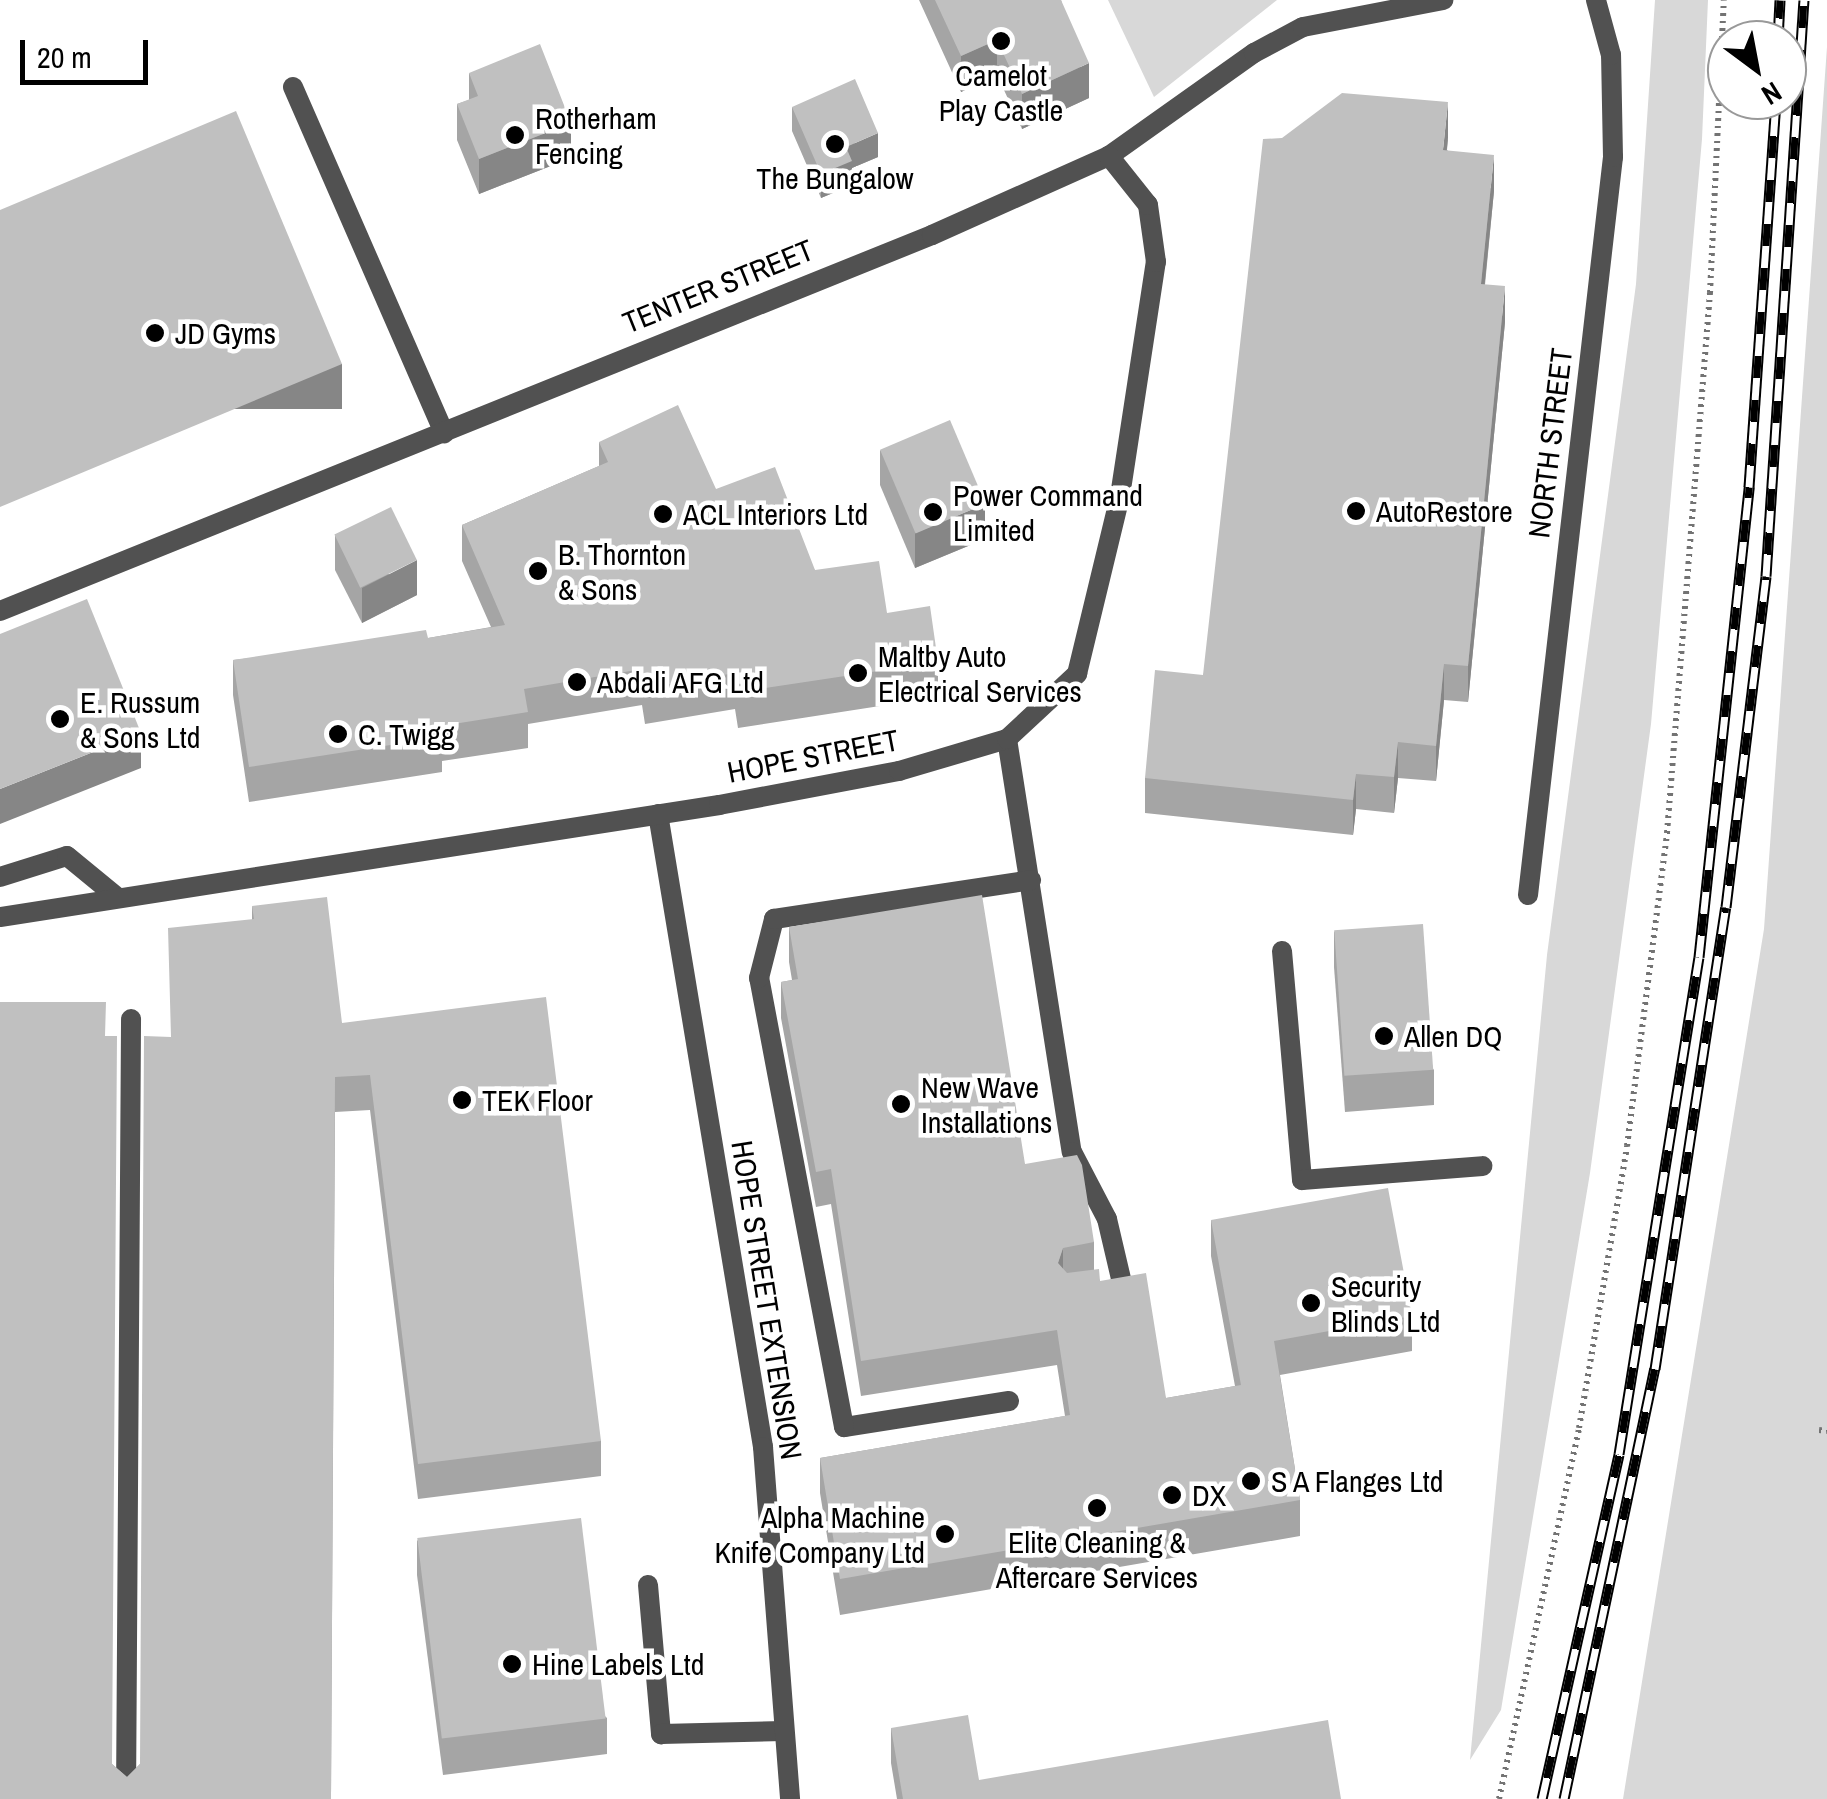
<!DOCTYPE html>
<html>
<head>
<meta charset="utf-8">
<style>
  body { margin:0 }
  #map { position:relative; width:1827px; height:1799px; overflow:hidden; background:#fff; font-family:"Archivo Narrow",sans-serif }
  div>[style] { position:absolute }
  .green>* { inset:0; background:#d8d8d8 }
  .path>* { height:6px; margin-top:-3px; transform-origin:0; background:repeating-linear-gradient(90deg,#737373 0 2.5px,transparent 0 7.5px) }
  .service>* { height:20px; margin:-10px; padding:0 10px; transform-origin:10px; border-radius:10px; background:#515151 }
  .minor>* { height:20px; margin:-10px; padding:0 10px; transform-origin:10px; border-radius:10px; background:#515151 }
  .rail>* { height:11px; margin-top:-5.5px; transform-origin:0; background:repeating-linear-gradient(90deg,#fff 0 22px,#000 0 44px); box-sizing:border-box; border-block:2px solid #000 }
  .wall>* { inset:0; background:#a5a5a5 }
  .shaded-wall>* { inset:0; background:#868686; transform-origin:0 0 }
  .building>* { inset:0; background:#c0c0c0; transform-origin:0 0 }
  .dots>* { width:28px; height:28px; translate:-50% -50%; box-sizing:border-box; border:5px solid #fff; border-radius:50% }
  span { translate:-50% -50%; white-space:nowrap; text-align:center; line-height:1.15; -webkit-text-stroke:9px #fff; paint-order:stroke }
  .poi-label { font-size:30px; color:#000 }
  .left { translate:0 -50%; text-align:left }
  .right { translate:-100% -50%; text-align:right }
  .street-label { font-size:30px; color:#000 }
  .north { position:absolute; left:1707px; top:20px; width:100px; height:100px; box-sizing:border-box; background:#fff; border:2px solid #999; border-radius:50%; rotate:148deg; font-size:28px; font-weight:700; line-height:40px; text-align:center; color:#000 }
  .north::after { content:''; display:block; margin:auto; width:35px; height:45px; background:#000; clip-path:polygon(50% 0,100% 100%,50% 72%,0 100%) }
  .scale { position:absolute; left:20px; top:40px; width:128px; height:45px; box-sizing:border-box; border:5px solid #000; border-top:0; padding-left:12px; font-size:30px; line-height:35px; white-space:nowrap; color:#000; -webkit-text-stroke:8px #fff; paint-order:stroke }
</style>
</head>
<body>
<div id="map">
  <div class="green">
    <div style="clip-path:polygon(1108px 0,1277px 0,1154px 97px)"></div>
    <div style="clip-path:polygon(1655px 0,1708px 0,1702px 139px,1651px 724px,1590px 1173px,1501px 1710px,1470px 1760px,1547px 955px,1636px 284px)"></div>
    <div style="clip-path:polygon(1827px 47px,1827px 1799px,1623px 1799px,1764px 929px)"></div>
  </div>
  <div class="path">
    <div style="left:1819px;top:1430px;width:8px;rotate:7deg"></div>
    <div style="left:1499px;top:1799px;width:380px;rotate:-77.8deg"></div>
    <div style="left:1579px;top:1428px;width:286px;rotate:-80.3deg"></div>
    <div style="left:1627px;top:1146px;width:316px;rotate:-82.7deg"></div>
    <div style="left:1667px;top:833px;width:542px;rotate:-85.45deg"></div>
    <div style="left:1710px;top:293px;width:293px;rotate:-87.3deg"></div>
  </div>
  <div class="service">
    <div style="left:293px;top:87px;width:378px;rotate:66.4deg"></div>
    <div style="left:1007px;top:739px;width:418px;rotate:81.1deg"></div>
    <div style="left:1072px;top:1152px;width:76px;rotate:62.4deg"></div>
    <div style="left:1107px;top:1219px;width:70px;rotate:76.8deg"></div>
    <div style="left:1123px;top:1287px;width:13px;rotate:167deg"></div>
    <div style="left:0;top:877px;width:70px;rotate:-17.4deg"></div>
    <div style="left:67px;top:856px;width:65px;rotate:39.4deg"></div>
    <div style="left:1282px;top:951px;width:230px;rotate:85deg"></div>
    <div style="left:1302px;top:1180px;width:181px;rotate:-4.4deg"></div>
    <div style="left:1009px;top:1401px;width:167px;rotate:171deg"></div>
    <div style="left:844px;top:1427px;width:457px;rotate:-100.7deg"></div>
    <div style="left:759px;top:978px;width:61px;rotate:-75.7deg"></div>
    <div style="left:774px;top:919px;width:260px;rotate:-8.6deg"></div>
    <div style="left:648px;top:1585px;width:150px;rotate:85deg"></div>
    <div style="left:661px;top:1734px;width:122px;rotate:-1.4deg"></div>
    <div style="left:126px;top:1799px;width:780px;rotate:-89.63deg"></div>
  </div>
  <div class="minor">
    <div style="left:0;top:611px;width:1005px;rotate:-21.97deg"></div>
    <div style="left:932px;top:235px;width:194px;rotate:-24.1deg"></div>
    <div style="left:1109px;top:156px;width:178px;rotate:-35.4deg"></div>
    <div style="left:1254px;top:53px;width:55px;rotate:-28deg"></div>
    <div style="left:1303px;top:27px;width:143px;rotate:-10.9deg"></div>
    <div style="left:658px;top:814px;width:642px;rotate:80.58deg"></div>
    <div style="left:763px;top:1447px;width:353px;rotate:85.6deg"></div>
    <div style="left:1528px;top:895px;width:743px;rotate:-83.43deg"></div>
    <div style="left:1613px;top:157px;width:102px;rotate:-91.1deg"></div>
    <div style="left:1611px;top:55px;width:57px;rotate:-105.3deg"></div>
    <div style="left:0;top:917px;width:728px;rotate:-8.85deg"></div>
    <div style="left:719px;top:805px;width:183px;rotate:-10.7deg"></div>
    <div style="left:899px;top:771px;width:113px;rotate:-16.5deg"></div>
    <div style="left:1007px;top:739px;width:96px;rotate:-42.9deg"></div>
    <div style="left:1077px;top:674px;width:183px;rotate:-76.4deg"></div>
    <div style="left:1120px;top:496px;width:237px;rotate:-81.3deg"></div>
    <div style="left:1156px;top:262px;width:58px;rotate:-98deg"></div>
    <div style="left:1148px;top:205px;width:63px;rotate:-128.5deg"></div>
  </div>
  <div class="rail">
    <div style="left:1778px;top:40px;width:40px;rotate:-87.1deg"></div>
    <div style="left:1542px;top:1799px;width:353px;rotate:-77.4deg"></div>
    <div style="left:1619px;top:1454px;width:503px;rotate:-80.86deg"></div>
    <div style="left:1699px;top:957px;width:473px;rotate:-83.9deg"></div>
    <div style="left:1749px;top:487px;width:388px;rotate:-86deg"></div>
    <div style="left:1564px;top:1799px;width:440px;rotate:-78.1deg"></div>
    <div style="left:1655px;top:1369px;width:467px;rotate:-81.3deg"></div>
    <div style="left:1726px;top:907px;width:333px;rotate:-83.1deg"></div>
    <div style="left:1766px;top:576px;width:577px;rotate:-86.23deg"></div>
  </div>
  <div class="wall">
    <div style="clip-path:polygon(919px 0,1061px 0,1089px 98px,1022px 129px,997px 75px,961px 92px)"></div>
    <div style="clip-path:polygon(469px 73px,571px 158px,479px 194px,457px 140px,457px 104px,469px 100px)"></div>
    <div style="clip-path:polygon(792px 107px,878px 157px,852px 168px,852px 185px,821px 198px,792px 131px)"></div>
    <div style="clip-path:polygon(1448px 138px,1447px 150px,1494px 191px,1485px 285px,1505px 322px,1468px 702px,1444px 700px,1436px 781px,1398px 778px,1394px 813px,1356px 809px,1353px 835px,1145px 813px,1145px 778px,1203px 675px)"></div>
    <div style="clip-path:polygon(599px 442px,716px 489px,815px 570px,887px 613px,938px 662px,938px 697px,738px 728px,735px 709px,645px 724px,642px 705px,528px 724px,528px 748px,442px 761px,442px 772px,249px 802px,233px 695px,233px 660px,428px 638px,491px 627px,462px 561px,462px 525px,599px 466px)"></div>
    <div style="clip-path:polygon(880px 450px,985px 539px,915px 568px,880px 485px)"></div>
    <div style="clip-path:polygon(335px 535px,417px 595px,362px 623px,335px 570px)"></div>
    <div style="clip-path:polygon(252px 906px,342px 1023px,601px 1441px,601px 1476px,418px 1499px,370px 1110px,335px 1112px,331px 1799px,0 1799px,112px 1764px,127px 1777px,140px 1764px,252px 919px)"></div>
    <div style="clip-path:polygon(789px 927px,1025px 1164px,1094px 1242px,1094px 1270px,1166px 1398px,1235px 1386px,1211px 1256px,1211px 1220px,1412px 1316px,1412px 1351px,1280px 1375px,1300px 1500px,1300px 1536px,840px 1615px,820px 1493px,820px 1458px,1065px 1416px,1057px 1365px,861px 1396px,831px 1204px,816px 1207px,781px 1018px,781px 982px,792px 980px,789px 962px)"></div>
    <div style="clip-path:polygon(1334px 931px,1434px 1070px,1434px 1105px,1345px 1112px,1334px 967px)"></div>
    <div style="clip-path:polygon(417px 1540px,607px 1718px,607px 1754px,443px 1775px,417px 1575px)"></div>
    <div style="clip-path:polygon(891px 1728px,979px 1780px,1341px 1799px,897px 1799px,891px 1763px)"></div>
  </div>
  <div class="shaded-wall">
    <div style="clip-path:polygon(997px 40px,997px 75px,961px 92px,961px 56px)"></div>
    <div style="clip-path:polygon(1089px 63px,1089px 98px,1022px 129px,1022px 94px)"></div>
    <div style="clip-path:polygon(1448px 102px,1448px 138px,1443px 185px,1443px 150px)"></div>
    <div style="clip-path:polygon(571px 123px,571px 158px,479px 194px,479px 159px)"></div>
    <div style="clip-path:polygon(878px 133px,878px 157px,852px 168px,852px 185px,821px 198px,821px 174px,846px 147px)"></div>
    <div style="clip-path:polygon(1494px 155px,1494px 191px,1481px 320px,1481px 284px)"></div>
    <div style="clip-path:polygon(1505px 286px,1505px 322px,1468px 702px,1468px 666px)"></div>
    <div style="left:342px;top:364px;width:45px;height:371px;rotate:90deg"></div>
    <div style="clip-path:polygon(985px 504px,985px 539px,915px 568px,915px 533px)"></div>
    <div style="clip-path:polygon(417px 560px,417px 595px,362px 623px,362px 588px)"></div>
    <div style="clip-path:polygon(1444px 664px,1444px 700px,1436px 781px,1436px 746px)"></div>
    <div style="clip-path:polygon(141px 733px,141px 768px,0 824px,0 789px)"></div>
    <div style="clip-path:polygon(1398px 742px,1398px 778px,1394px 813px,1394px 777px)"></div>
    <div style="clip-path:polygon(1356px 774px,1356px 809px,1353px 835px,1353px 800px)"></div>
    <div style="clip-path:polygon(1063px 1248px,1063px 1284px,1058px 1263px)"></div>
  </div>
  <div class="building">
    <div style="clip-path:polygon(935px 0,1061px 0,1089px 63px,1022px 94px,997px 40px,961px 56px)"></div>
    <div style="clip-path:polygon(540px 44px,571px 123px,479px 159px,457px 104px,478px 96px,469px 73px)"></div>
    <div style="clip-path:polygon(855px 79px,878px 133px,846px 147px,852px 161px,821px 174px,792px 107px)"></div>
    <div style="clip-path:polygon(1342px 93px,1448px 102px,1443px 150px,1494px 155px,1481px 284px,1505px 286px,1468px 666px,1444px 664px,1436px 746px,1398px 742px,1394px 777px,1356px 774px,1353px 800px,1145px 778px,1155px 670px,1203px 675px,1263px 139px,1282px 138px)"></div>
    <div style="clip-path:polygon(236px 111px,342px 364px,0 507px,0 210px)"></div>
    <div style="clip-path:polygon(678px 405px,716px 489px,775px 467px,815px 570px,879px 561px,887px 613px,930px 606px,938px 662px,738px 692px,735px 673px,645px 688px,642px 669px,524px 689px,528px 712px,441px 726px,442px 737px,249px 767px,233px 660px,426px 630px,428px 638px,505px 625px,462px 525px,608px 462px,599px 442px)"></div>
    <div style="left:950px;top:420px;width:91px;height:76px;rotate:67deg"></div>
    <div style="left:391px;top:507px;width:59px;height:63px;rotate:64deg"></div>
    <div style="clip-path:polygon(87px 599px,141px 733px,0 789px,0 634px)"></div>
    <div style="clip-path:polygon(982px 895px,1025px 1164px,1077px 1155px,1082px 1165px,1094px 1242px,1063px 1248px,1058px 1263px,1067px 1273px,1099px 1269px,1100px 1281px,1146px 1273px,1166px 1398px,1241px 1385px,1211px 1220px,1388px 1188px,1412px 1316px,1274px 1341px,1300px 1500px,840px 1579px,820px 1458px,1070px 1415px,1057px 1330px,861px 1361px,831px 1169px,816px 1172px,781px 982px,798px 979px,789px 927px)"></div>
    <div style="clip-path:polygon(327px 897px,342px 1023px,546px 997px,601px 1441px,418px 1464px,370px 1075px,335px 1077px,331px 1799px,0 1799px,0 1002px,106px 1002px,105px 1036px,117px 1036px,112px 1764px,127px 1777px,140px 1764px,144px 1036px,171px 1037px,168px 928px,254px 919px,252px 906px)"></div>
    <div style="left:1423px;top:924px;width:146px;height:89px;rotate:86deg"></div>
    <div style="left:581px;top:1518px;width:202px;height:165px;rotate:83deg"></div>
    <div style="clip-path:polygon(968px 1715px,979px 1780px,1328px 1720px,1341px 1799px,903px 1799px,891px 1728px)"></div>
  </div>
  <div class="dots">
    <div style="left:1001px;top:41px;background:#000"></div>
    <div style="left:515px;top:135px;background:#000"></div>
    <div style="left:835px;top:144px;background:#000"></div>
    <div style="left:155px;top:333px;background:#000"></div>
    <div style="left:1356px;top:511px;background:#000"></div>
    <div style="left:933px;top:512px;background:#000"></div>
    <div style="left:663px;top:514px;background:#000"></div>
    <div style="left:538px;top:571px;background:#000"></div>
    <div style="left:858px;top:673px;background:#000"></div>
    <div style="left:577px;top:682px;background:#000"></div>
    <div style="left:60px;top:719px;background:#000"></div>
    <div style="left:338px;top:734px;background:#000"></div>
    <div style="left:1384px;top:1036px;background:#000"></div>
    <div style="left:462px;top:1100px;background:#000"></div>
    <div style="left:901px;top:1104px;background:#000"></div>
    <div style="left:1311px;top:1303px;background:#000"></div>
    <div style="left:1251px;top:1481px;background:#000"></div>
    <div style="left:1172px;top:1495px;background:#000"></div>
    <div style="left:1097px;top:1508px;background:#000"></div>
    <div style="left:945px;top:1534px;background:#000"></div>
    <div style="left:512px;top:1664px;background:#000"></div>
  </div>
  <div class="poi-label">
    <span style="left:1001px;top:92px">Camelot<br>Play Castle</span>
    <span class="left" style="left:535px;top:135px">Rotherham<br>Fencing</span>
    <span style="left:835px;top:178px">The Bungalow</span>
    <span class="left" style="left:175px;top:333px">JD Gyms</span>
    <span class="left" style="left:953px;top:512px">Power Command<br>Limited</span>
    <span class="left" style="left:1376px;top:511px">AutoRestore</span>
    <span class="left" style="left:683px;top:514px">ACL Interiors Ltd</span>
    <span class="left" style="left:558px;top:571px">B. Thornton<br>&amp; Sons</span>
    <span class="left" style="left:878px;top:673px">Maltby Auto<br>Electrical Services</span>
    <span class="left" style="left:597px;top:682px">Abdali AFG Ltd</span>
    <span class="left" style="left:80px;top:719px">E. Russum<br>&amp; Sons Ltd</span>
    <span class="left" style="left:358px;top:734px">C. Twigg</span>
    <span class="left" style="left:1404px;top:1036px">Allen DQ</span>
    <span class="left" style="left:921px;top:1104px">New Wave<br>Installations</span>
    <span class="left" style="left:482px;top:1100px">TEK Floor</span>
    <span class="left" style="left:1331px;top:1303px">Security<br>Blinds Ltd</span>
    <span class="left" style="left:1271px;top:1481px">S A Flanges Ltd</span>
    <span class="left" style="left:1192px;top:1495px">DX</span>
    <span class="right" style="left:925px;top:1534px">Alpha Machine<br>Knife Company Ltd</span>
    <span style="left:1097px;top:1559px">Elite Cleaning &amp;<br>Aftercare Services</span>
    <span class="left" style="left:532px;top:1664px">Hine Labels Ltd</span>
  </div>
  <div class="street-label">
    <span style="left:718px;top:286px;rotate:-22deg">TENTER STREET</span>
    <span style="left:1550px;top:443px;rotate:-83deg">NORTH STREET</span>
    <span style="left:813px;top:756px;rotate:-11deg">HOPE STREET</span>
    <span style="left:767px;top:1300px;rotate:81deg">HOPE STREET EXTENSION</span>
  </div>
  <div class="north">N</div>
  <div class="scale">20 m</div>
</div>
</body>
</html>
